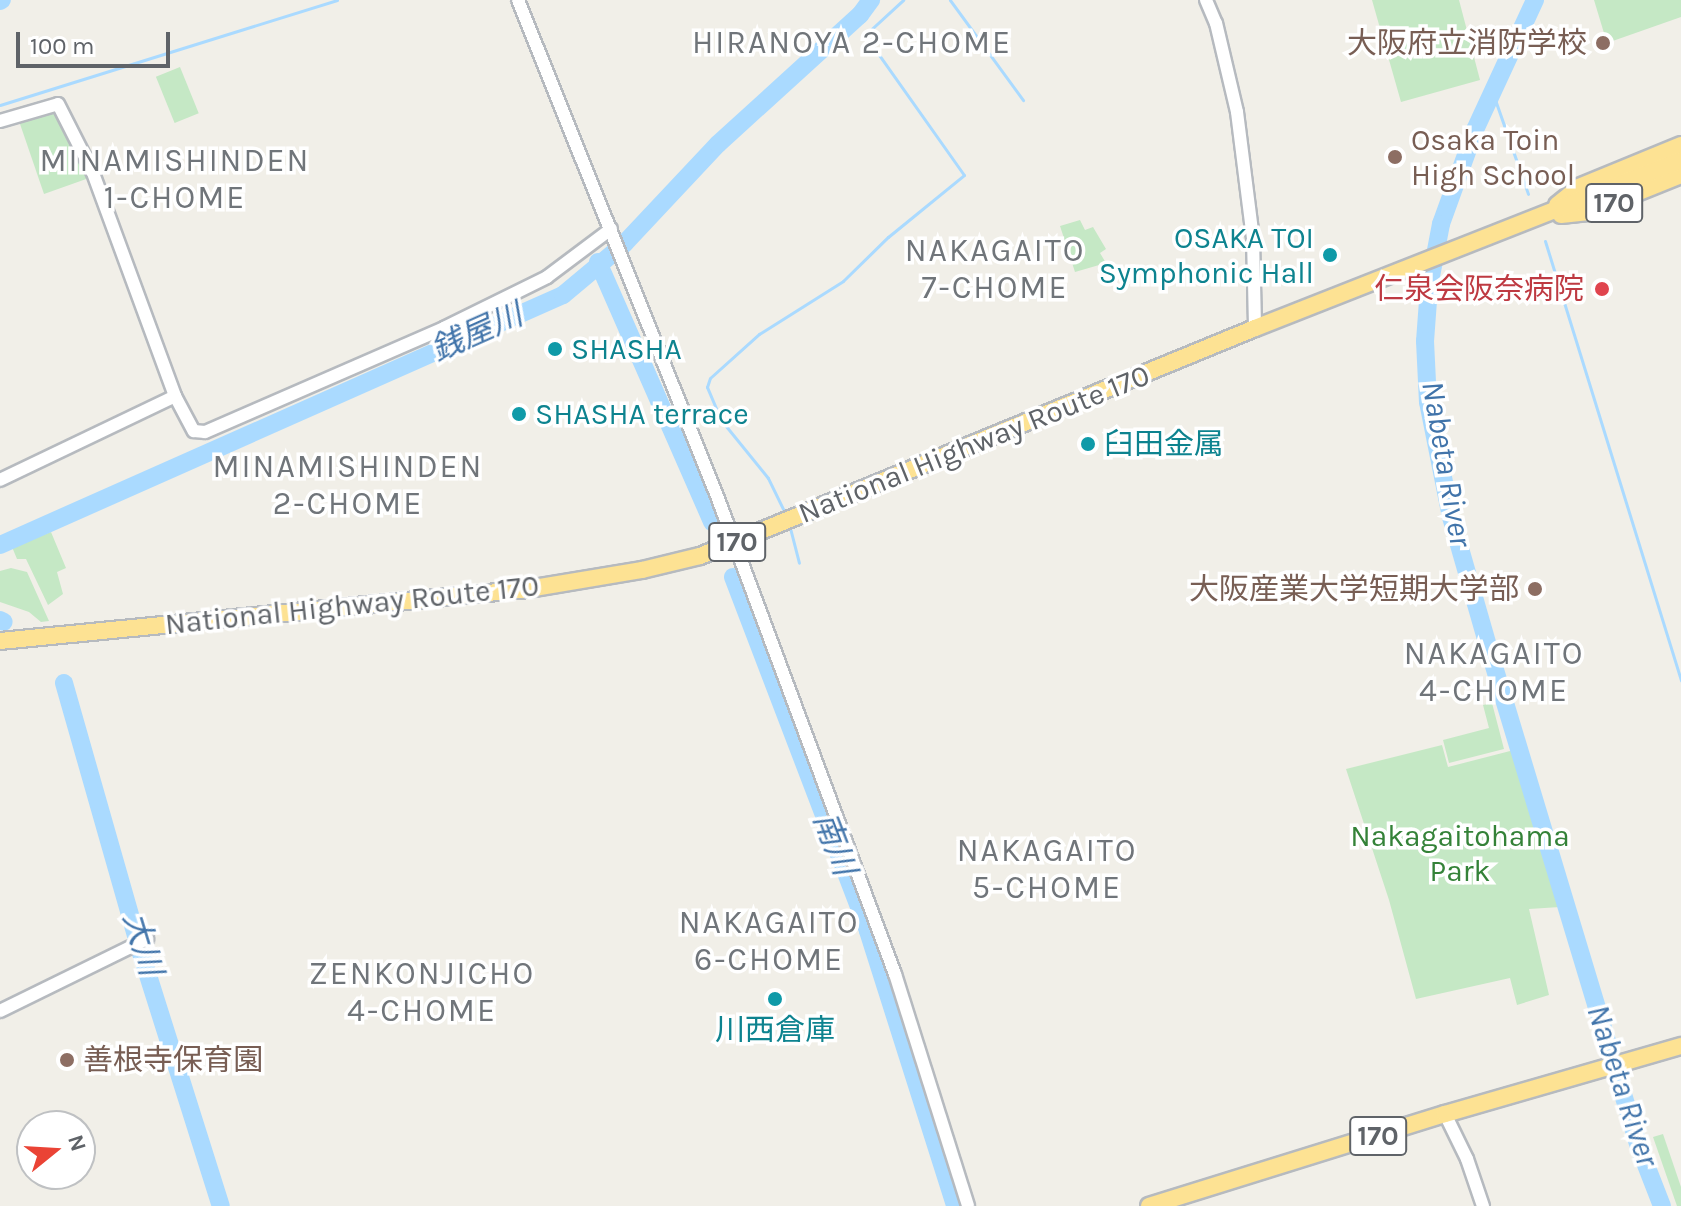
<!DOCTYPE html>
<html>
<head>
<meta charset="utf-8">
<style>
  body { margin:0 }
  #map { position:relative; width:1681px; height:1206px; overflow:hidden; background:#f1efe8; font-family:Karla,"Noto Sans JP",sans-serif }
  div>[style] { position:absolute }
  .green>* { inset:0; background:#c5e8c5; transform-origin:0 0 }
  .stream>* { height:3px; margin:-1.5px; padding:0 1.5px; transform-origin:1.5px; border-radius:1.5px; background:#aadaff }
  .river>* { height:18px; margin:-9px; padding:0 9px; transform-origin:9px; border-radius:9px; background:#aadaff }
  .roads { filter:drop-shadow(2px 0 #b6babf) drop-shadow(-2px 0 #b6babf) drop-shadow(0 2px #b6babf) drop-shadow(0 -2px #b6babf) }
  .secondary>* { height:12px; margin:-6px; padding:0 6px; transform-origin:6px; border-radius:6px; background:#fff }
  .highway>* { height:16px; margin:-8px; padding:0 8px; transform-origin:8px; border-radius:8px; background:#fde293 }
  .dots>* { width:22px; height:22px; translate:-50% -50%; box-sizing:border-box; border:4px solid #fff; border-radius:50% }
  span { translate:-50% -50%; white-space:nowrap; text-align:center; line-height:1.15; -webkit-text-stroke:7px #fff; paint-order:stroke }
  .shield-label span { padding:2px 6px; background:#fff; border:2px solid; border-radius:6px; -webkit-text-stroke-width:0 }
  .shield-label { font-size:28px; color:#5f6368; font-weight:700 }
  .education-label { font-size:30px; color:#785e54 }
  .right { translate:-100% -50%; text-align:right }
  .left { translate:0 -50%; text-align:left }
  .culture-label { font-size:30px; color:#0d838f }
  .health-label { font-size:30px; color:#be3a42 }
  .street-label { font-size:30px; color:#5f6368 }
  .park-label { font-size:30px; color:#348238 }
  .neighbourhood-label { font-size:32px; color:#70757a; letter-spacing:2px }
  .water-label { font-size:32px; color:#4174aa; font-style:italic }
  .north { position:absolute; left:16px; top:1110px; width:80px; height:80px; box-sizing:border-box; background:#fff; border:2px solid #bfc1c3; border-radius:50%; rotate:72deg; font-size:22px; font-weight:700; line-height:32px; text-align:center; color:#5f6368 }
  .north::after { content:''; display:block; margin:auto; width:28px; height:36px; background:#ea4335; clip-path:polygon(50% 0,100% 100%,50% 72%,0 100%) }
  .scale { position:absolute; left:16px; top:32px; width:154px; height:36px; box-sizing:border-box; border:4px solid #5f6368; border-top:0; padding-left:10px; font-size:24px; line-height:28px; white-space:nowrap; color:#5f6368; -webkit-text-stroke:6px #fff; paint-order:stroke }
</style>
</head>
<body>
<div id="map">
  <div class="green">
    <div style="clip-path:polygon(1372px 0,1459px 0,1480px 80px,1401px 102px)"></div>
    <div style="clip-path:polygon(1594px 0,1681px 0,1681px 17px,1607px 43px)"></div>
    <div style="left:180px;top:67px;width:50px;height:26px;rotate:68deg"></div>
    <div style="clip-path:polygon(49px 110px,57px 113px,89px 178px,44px 194px,19px 121px)"></div>
    <div style="clip-path:polygon(1080px 220px,1085px 230px,1093px 227px,1106px 249px,1100px 253px,1106px 263px,1075px 272px,1060px 226px)"></div>
    <div style="clip-path:polygon(51px 532px,66px 568px,57px 572px,63px 594px,48px 605px,26px 559px,17px 559px,12px 547px)"></div>
    <div style="clip-path:polygon(11px 568px,27px 572px,49px 621px,41px 622px,29px 612px,0 602px,0 571px)"></div>
    <div style="clip-path:polygon(1492px 703px,1504px 749px,1449px 763px,1443px 740px,1489px 728px,1483px 705px)"></div>
    <div style="clip-path:polygon(1442px 745px,1448px 767px,1514px 750px,1560px 907px,1529px 909px,1549px 995px,1517px 1005px,1510px 978px,1416px 999px,1389px 900px,1346px 769px)"></div>
    <div style="clip-path:polygon(1663px 1134px,1681px 1187px,1681px 1206px,1677px 1206px,1653px 1137px)"></div>
  </div>
  <div class="stream">
    <div style="left:950px;top:0;width:124px;rotate:53.9deg"></div>
    <div style="left:1492px;top:91px;width:109px;rotate:70.7deg"></div>
    <div style="left:0;top:105px;width:353px;rotate:-17.3deg"></div>
    <div style="left:1545px;top:241px;width:460px;rotate:72.8deg"></div>
    <div style="left:785px;top:513px;width:39px;rotate:-116deg"></div>
    <div style="left:768px;top:478px;width:75px;rotate:-129deg"></div>
    <div style="left:721px;top:420px;width:36px;rotate:-113deg"></div>
    <div style="left:707px;top:387px;width:9px;rotate:-72deg"></div>
    <div style="left:710px;top:378px;width:66px;rotate:-41.9deg"></div>
    <div style="left:759px;top:334px;width:99px;rotate:-32.2deg"></div>
    <div style="left:843px;top:281px;width:63px;rotate:-44.4deg"></div>
    <div style="left:888px;top:237px;width:98px;rotate:-39.2deg"></div>
    <div style="left:964px;top:175px;width:171px;rotate:-125.3deg"></div>
    <div style="left:865px;top:35px;width:52px;rotate:-42.6deg"></div>
    <div style="left:789px;top:524px;width:40px;rotate:75.6deg"></div>
  </div>
  <div class="river">
    <div style="left:1535px;top:0;width:143px;rotate:114.8deg"></div>
    <div style="left:1475px;top:130px;width:100px;rotate:109.9deg"></div>
    <div style="left:1441px;top:224px;width:64px;rotate:100.8deg"></div>
    <div style="left:1429px;top:287px;width:54px;rotate:94.2deg"></div>
    <div style="left:1425px;top:341px;width:61px;rotate:87.2deg"></div>
    <div style="left:1428px;top:402px;width:117px;rotate:78.7deg"></div>
    <div style="left:1451px;top:517px;width:141px;rotate:74deg"></div>
    <div style="left:1490px;top:653px;width:516px;rotate:73.22deg"></div>
    <div style="left:1639px;top:1147px;width:63px;rotate:68.7deg"></div>
    <div style="left:0;top:1px;width:2px;rotate:-27deg"></div>
    <div style="left:598px;top:262px;width:284px;rotate:66.3deg"></div>
    <div style="left:0;top:545px;width:616px;rotate:-23.94deg"></div>
    <div style="left:563px;top:295px;width:80px;rotate:-39.9deg"></div>
    <div style="left:624px;top:244px;width:137px;rotate:-46.8deg"></div>
    <div style="left:718px;top:144px;width:192px;rotate:-42.3deg"></div>
    <div style="left:860px;top:15px;width:19px;rotate:-54deg"></div>
    <div style="left:733px;top:577px;width:379px;rotate:69.1deg"></div>
    <div style="left:868px;top:931px;width:288px;rotate:72.4deg"></div>
    <div style="left:0;top:620px;width:4px;rotate:27deg"></div>
    <div style="left:64px;top:683px;width:281px;rotate:74.1deg"></div>
    <div style="left:141px;top:953px;width:265px;rotate:72.5deg"></div>
  </div>
  <div class="roads">
    <div class="secondary">
      <div style="left:518px;top:0;width:534px;rotate:68.14deg"></div>
      <div style="left:717px;top:496px;width:510px;rotate:69.58deg"></div>
      <div style="left:895px;top:974px;width:243px;rotate:72.5deg"></div>
      <div style="left:1206px;top:0;width:25px;rotate:67deg"></div>
      <div style="left:1216px;top:23px;width:91px;rotate:76.7deg"></div>
      <div style="left:1237px;top:112px;width:127px;rotate:82.8deg"></div>
      <div style="left:1253px;top:238px;width:90px;rotate:88.7deg"></div>
      <div style="left:0;top:121px;width:60px;rotate:-16.3deg"></div>
      <div style="left:58px;top:104px;width:77px;rotate:63.1deg"></div>
      <div style="left:93px;top:173px;width:238px;rotate:69.8deg"></div>
      <div style="left:175px;top:396px;width:40px;rotate:62deg"></div>
      <div style="left:194px;top:431px;width:11px;rotate:5deg"></div>
      <div style="left:205px;top:432px;width:261px;rotate:-23.5deg"></div>
      <div style="left:444px;top:328px;width:115px;rotate:-26.3deg"></div>
      <div style="left:547px;top:277px;width:80px;rotate:-36.9deg"></div>
      <div style="left:0;top:480px;width:194px;rotate:-25.6deg"></div>
      <div style="left:0;top:1011px;width:164px;rotate:-26.1deg"></div>
      <div style="left:1445px;top:1114px;width:50px;rotate:63.9deg"></div>
      <div style="left:1467px;top:1159px;width:50px;rotate:71.2deg"></div>
    </div>
    <div class="highway">
      <div style="left:1557px;top:205px;width:28px;rotate:-39deg"></div>
      <div style="left:1579px;top:187px;width:110px;rotate:-22.4deg"></div>
      <div style="left:1561px;top:215px;width:28px;rotate:-6deg"></div>
      <div style="left:1589px;top:212px;width:99px;rotate:-21.9deg"></div>
      <div style="left:0;top:641px;width:531px;rotate:-5.62deg"></div>
      <div style="left:528px;top:589px;width:116px;rotate:-9.5deg"></div>
      <div style="left:642px;top:570px;width:60px;rotate:-13.6deg"></div>
      <div style="left:700px;top:556px;width:600px;rotate:-22.33deg"></div>
      <div style="left:1255px;top:328px;width:458px;rotate:-21.5deg"></div>
      <div style="left:1149px;top:1206px;width:310px;rotate:-17.3deg"></div>
      <div style="left:1445px;top:1114px;width:246px;rotate:-16.1deg"></div>
    </div>
  </div>
  <div class="dots">
    <div style="left:1603px;top:43px;background:#8d6e63"></div>
    <div style="left:1395px;top:157px;background:#8d6e63"></div>
    <div style="left:1330px;top:255px;background:#0f9aa8"></div>
    <div style="left:1602px;top:289px;background:#e0444e"></div>
    <div style="left:555px;top:349px;background:#0f9aa8"></div>
    <div style="left:519px;top:414px;background:#0f9aa8"></div>
    <div style="left:1088px;top:444px;background:#0f9aa8"></div>
    <div style="left:1535px;top:589px;background:#8d6e63"></div>
    <div style="left:775px;top:999px;background:#0f9aa8"></div>
    <div style="left:67px;top:1060px;background:#8d6e63"></div>
  </div>
  <div class="shield-label">
    <span style="left:1614px;top:203px">170</span>
    <span style="left:737px;top:542px">170</span>
    <span style="left:1378px;top:1136px">170</span>
  </div>
  <div class="education-label">
    <span class="right" style="left:1587px;top:43px">大阪府立消防学校</span>
    <span class="left" style="left:1411px;top:157px">Osaka Toin<br>High School</span>
    <span class="right" style="left:1519px;top:589px">大阪産業大学短期大学部</span>
    <span class="left" style="left:83px;top:1060px">善根寺保育園</span>
  </div>
  <div class="culture-label">
    <span class="right" style="left:1314px;top:255px">OSAKA TOI<br>Symphonic Hall</span>
    <span class="left" style="left:571px;top:349px">SHASHA</span>
    <span class="left" style="left:535px;top:414px">SHASHA terrace</span>
    <span class="left" style="left:1104px;top:444px">臼田金属</span>
    <span style="left:775px;top:1030px">川西倉庫</span>
  </div>
  <div class="health-label">
    <span class="right" style="left:1584px;top:289px">仁泉会阪奈病院</span>
  </div>
  <div class="street-label">
    <span style="left:974px;top:444px;rotate:-22deg">National Highway Route 170</span>
    <span style="left:352px;top:605px;rotate:-6deg">National Highway Route 170</span>
  </div>
  <div class="park-label">
    <span style="left:1460px;top:853px">Nakagaitohama<br>Park</span>
  </div>
  <div class="neighbourhood-label">
    <span style="left:852px;top:43px">HIRANOYA 2-CHOME</span>
    <span style="left:175px;top:180px">MINAMISHINDEN<br>1-CHOME</span>
    <span style="left:995px;top:270px">NAKAGAITO<br>7-CHOME</span>
    <span style="left:348px;top:486px">MINAMISHINDEN<br>2-CHOME</span>
    <span style="left:1494px;top:673px">NAKAGAITO<br>4-CHOME</span>
    <span style="left:1047px;top:870px">NAKAGAITO<br>5-CHOME</span>
    <span style="left:769px;top:942px">NAKAGAITO<br>6-CHOME</span>
    <span style="left:422px;top:993px">ZENKONJICHO<br>4-CHOME</span>
  </div>
  <div class="water-label">
    <span style="left:477px;top:333px;rotate:-24deg">銭屋川</span>
    <span style="left:1446px;top:464px;rotate:80deg">Nabeta River</span>
    <span style="left:834px;top:844px;rotate:69deg">南川</span>
    <span style="left:142px;top:944px;rotate:73deg">大川</span>
    <span style="left:1622px;top:1086px;rotate:72deg">Nabeta River</span>
  </div>
  <div class="north">N</div>
  <div class="scale">100 m</div>
</div>
</body>
</html>
